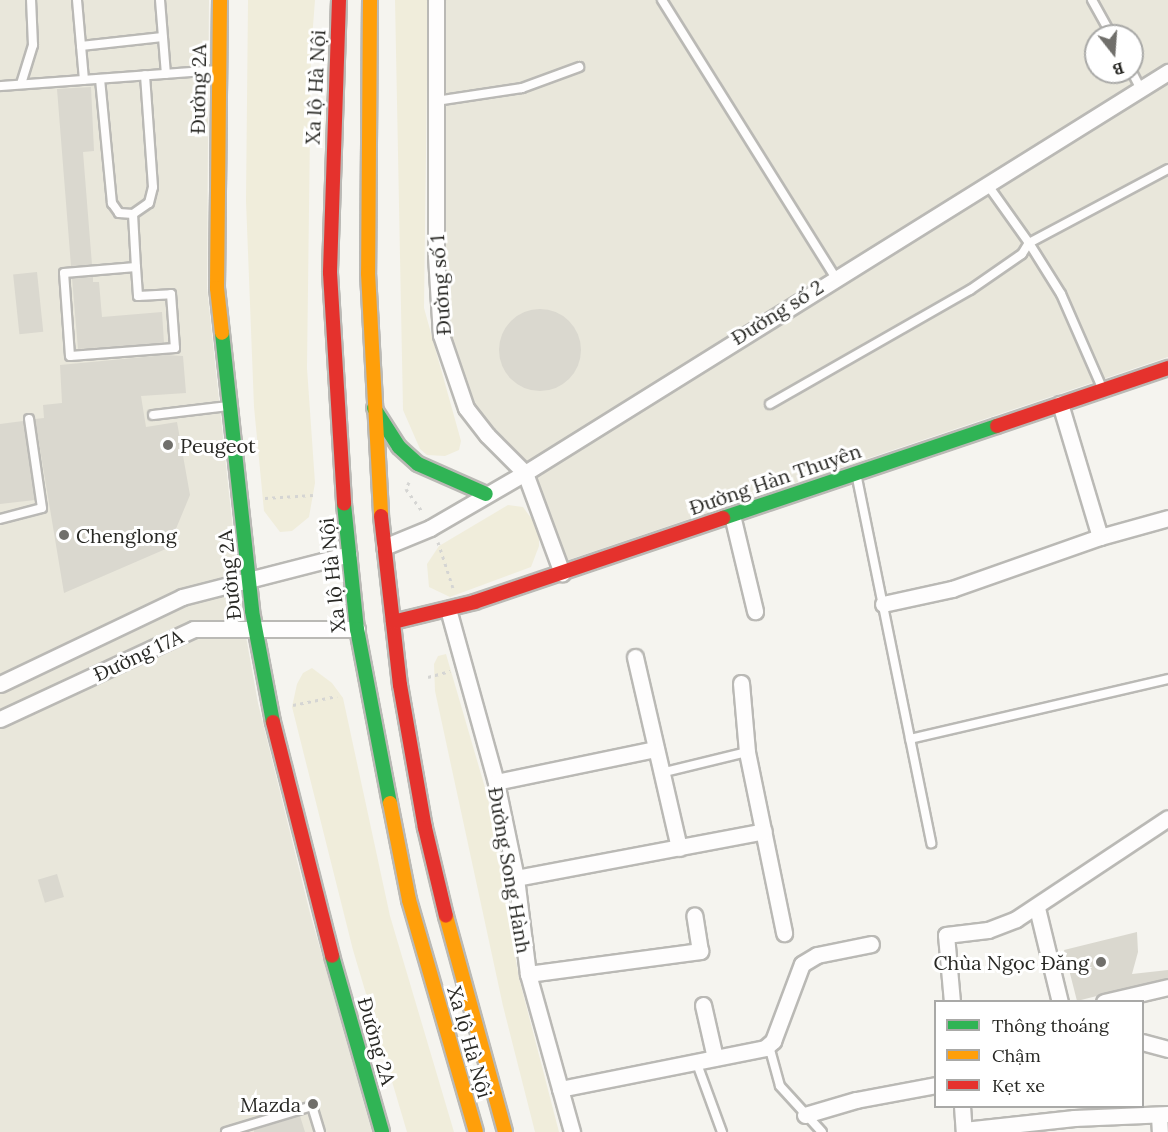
<!DOCTYPE html>
<html>
<head>
<meta charset="utf-8">
<style>
  body { margin:0 }
  #map { position:relative; width:1168px; height:1132px; overflow:hidden; background:#f5f4ef; font-family:Lora,serif }
  div>[style] { position:absolute }
  .built>* { inset:0; background:#e9e7db }
  .green>* { inset:0; background:#f0eddb }
  .building>* { inset:0; background:#dad8cf; transform-origin:0 0 }
  .round { border-radius:50% }
  .path>* { height:3px; margin-top:-1.5px; transform-origin:0; background:repeating-linear-gradient(90deg,#d5d5d3 0 3px,transparent 0 7.5px) }
  .roads { filter:drop-shadow(2px 0 #bab9b5) drop-shadow(-2px 0 #bab9b5) drop-shadow(0 2px #bab9b5) drop-shadow(0 -2px #bab9b5) }
  .lane>* { height:8px; margin:-4px; padding:0 4px; transform-origin:4px; border-radius:4px; background:#fefdfd }
  .street>* { height:15px; margin:-7.5px; padding:0 7.5px; transform-origin:7.5px; border-radius:7.5px; background:#fefdfd }
  .fast>* { height:14px; margin:-7px; padding:0 7px; transform-origin:7px; border-radius:7px; background:#30b455 }
  .slow>* { height:14px; margin:-7px; padding:0 7px; transform-origin:7px; border-radius:7px; background:#ff9f0a }
  .jam>* { height:14px; margin:-7px; padding:0 7px; transform-origin:7px; border-radius:7px; background:#e5322d }
  .dots>* { width:16px; height:16px; translate:-50% -50%; box-sizing:border-box; border:3px solid #fff; border-radius:50% }
  span { translate:-50% -50%; white-space:nowrap; text-align:center; line-height:1.15; -webkit-text-stroke:6px #fff; paint-order:stroke }
  .street-label { font-size:20px; color:#282824 }
  .poi-label { font-size:20px; color:#282824 }
  .left { translate:0 -50%; text-align:left }
  .right { translate:-100% -50%; text-align:right }
  .legend { position:absolute; left:934px; top:1000px; width:210px; height:108px; box-sizing:border-box; background:#fff; border:2px solid #a9a9a7; margin:0; padding:8px 10px; list-style:none; font-size:18px; color:#282824 }
  .legend li { display:flex; align-items:center; gap:12px; height:30px }
  .legend b { width:30px; border:2px solid #a9a9a7 }
  .north { position:absolute; left:1084px; top:24px; width:60px; height:60px; box-sizing:border-box; background:#fff; border:2px solid #a9a9a7; border-radius:50%; rotate:163deg; font-size:16px; font-weight:700; line-height:24px; text-align:center; color:#282824 }
  .north::after { content:''; display:block; margin:auto; width:21px; height:27px; background:#706f6b; clip-path:polygon(50% 0,100% 100%,50% 72%,0 100%) }
</style>
</head>
<body>
<div id="map">
  <div class="built">
    <div style="clip-path:polygon(0 0,209px 0,207px 288px,242px 614px,258px 703px,310px 913px,372px 1132px,0 1132px)"></div>
    <div style="clip-path:polygon(evenodd,442px 0,1168px 0,1168px 357px,565px 561px,532px 475px,472px 404px,447px 335px,443px 258px,442px 0,1096px 36px,1132px 36px,1132px 72px,1096px 72px,1096px 36px)"></div>
  </div>
  <div class="green">
    <div style="clip-path:polygon(248px 0,315px 0,311px 52px,307px 368px,315px 483px,309px 517px,292px 531px,280px 532px,264px 511px,254px 407px,246px 201px)"></div>
    <div style="clip-path:polygon(395px 0,428px 0,424px 308px,461px 441px,459px 450px,445px 456px,427px 455px,420px 449px,403px 410px)"></div>
    <div style="clip-path:polygon(508px 505px,523px 507px,539px 529px,539px 546px,531px 567px,450px 597px,429px 587px,427px 564px,439px 546px)"></div>
    <div style="clip-path:polygon(446px 654px,488px 798px,519px 978px,559px 1132px,535px 1132px,503px 1006px,435px 691px,434px 664px,438px 656px)"></div>
    <div style="clip-path:polygon(312px 668px,332px 683px,343px 698px,390px 916px,454px 1132px,407px 1132px,353px 950px,292px 707px,297px 684px,303px 673px)"></div>
  </div>
  <div class="building">
    <div style="clip-path:polygon(91px 87px,94px 151px,83px 152px,92px 265px,71px 266px,57px 89px)"></div>
    <div style="left:37px;top:272px;width:60px;height:24px;rotate:84deg"></div>
    <div style="clip-path:polygon(93px 277px,93px 282px,99px 282px,102px 317px,162px 312px,164px 343px,78px 349px,72px 278px)"></div>
    <div class="round" style="left:499px;top:309px;width:82px;height:82px"></div>
    <div style="clip-path:polygon(165px 355px,183px 356px,186px 393px,141px 396px,146px 427px,177px 422px,190px 495px,168px 548px,64px 593px,35px 419px,44px 418px,43px 405px,62px 403px,60px 365px)"></div>
    <div style="clip-path:polygon(23px 421px,35px 500px,0 504px,0 424px)"></div>
    <div style="left:57px;top:874px;width:24px;height:20px;rotate:73deg"></div>
    <div style="clip-path:polygon(1137px 932px,1138px 952px,1132px 974px,1168px 970px,1168px 978px,1077px 1001px,1064px 950px)"></div>
    <div style="clip-path:polygon(300px 1116px,305px 1132px,254px 1132px,254px 1130px)"></div>
  </div>
  <div class="path">
    <div style="left:409px;top:482px;width:8px;rotate:113deg"></div>
    <div style="left:406px;top:489px;width:26px;rotate:54deg"></div>
    <div style="left:265px;top:498px;width:48px;rotate:-3.6deg"></div>
    <div style="left:438px;top:542px;width:48px;rotate:71.9deg"></div>
    <div style="left:428px;top:677px;width:23px;rotate:-15deg"></div>
    <div style="left:293px;top:705px;width:45px;rotate:-11.6deg"></div>
  </div>
  <div class="roads">
    <div class="lane">
      <div style="left:77px;top:0;width:80px;rotate:85deg"></div>
      <div style="left:160px;top:0;width:74px;rotate:85.4deg"></div>
      <div style="left:662px;top:0;width:327px;rotate:58deg"></div>
      <div style="left:1092px;top:0;width:41px;rotate:60.9deg"></div>
      <div style="left:81px;top:46px;width:82px;rotate:-6.3deg"></div>
      <div style="left:1132px;top:72px;width:18px;rotate:63deg"></div>
      <div style="left:100px;top:79px;width:125px;rotate:84.5deg"></div>
      <div style="left:112px;top:203px;width:12px;rotate:55deg"></div>
      <div style="left:119px;top:213px;width:14px;rotate:4deg"></div>
      <div style="left:133px;top:214px;width:19px;rotate:-35deg"></div>
      <div style="left:149px;top:203px;width:16px;rotate:-76deg"></div>
      <div style="left:153px;top:187px;width:112px;rotate:-94.1deg"></div>
      <div style="left:21px;top:84px;width:41px;rotate:-72.9deg"></div>
      <div style="left:33px;top:45px;width:45px;rotate:-92.5deg"></div>
      <div style="left:0;top:86px;width:218px;rotate:-4.2deg"></div>
      <div style="left:436px;top:101px;width:87px;rotate:-8.6deg"></div>
      <div style="left:522px;top:88px;width:61px;rotate:-20.2deg"></div>
      <div style="left:133px;top:214px;width:53px;rotate:86.8deg"></div>
      <div style="left:136px;top:267px;width:29px;rotate:86deg"></div>
      <div style="left:138px;top:296px;width:33px;rotate:-3deg"></div>
      <div style="left:171px;top:294px;width:54px;rotate:85.8deg"></div>
      <div style="left:175px;top:348px;width:105px;rotate:175.6deg"></div>
      <div style="left:70px;top:356px;width:83px;rotate:-94.1deg"></div>
      <div style="left:64px;top:273px;width:72px;rotate:-4.8deg"></div>
      <div style="left:1103px;top:390px;width:105px;rotate:-113.6deg"></div>
      <div style="left:1061px;top:294px;width:60px;rotate:-122.1deg"></div>
      <div style="left:1029px;top:243px;width:157px;rotate:-28deg"></div>
      <div style="left:770px;top:404px;width:230px;rotate:-29.7deg"></div>
      <div style="left:970px;top:290px;width:63px;rotate:-34.7deg"></div>
      <div style="left:1022px;top:254px;width:13px;rotate:-58deg"></div>
      <div style="left:1029px;top:243px;width:72px;rotate:-125.4deg"></div>
      <div style="left:153px;top:415px;width:76px;rotate:-6.8deg"></div>
      <div style="left:856px;top:473px;width:378px;rotate:78.5deg"></div>
      <div style="left:0;top:519px;width:43px;rotate:-14.7deg"></div>
      <div style="left:42px;top:508px;width:90px;rotate:-98.3deg"></div>
      <div style="left:910px;top:739px;width:265px;rotate:-13.1deg"></div>
      <div style="left:661px;top:773px;width:89px;rotate:-13.7deg"></div>
      <div style="left:769px;top:1046px;width:41px;rotate:74.6deg"></div>
      <div style="left:780px;top:1086px;width:62px;rotate:47.6deg"></div>
      <div style="left:696px;top:1061px;width:76px;rotate:69.9deg"></div>
      <div style="left:226px;top:1132px;width:90px;rotate:-16.8deg"></div>
      <div style="left:312px;top:1106px;width:27px;rotate:73deg"></div>
    </div>
    <div class="street">
      <div style="left:436px;top:0;width:256px;rotate:90deg"></div>
      <div style="left:436px;top:256px;width:79px;rotate:86.4deg"></div>
      <div style="left:441px;top:335px;width:77px;rotate:71.1deg"></div>
      <div style="left:466px;top:408px;width:34px;rotate:52deg"></div>
      <div style="left:487px;top:435px;width:54px;rotate:45deg"></div>
      <div style="left:525px;top:473px;width:107px;rotate:69.7deg"></div>
      <div style="left:732px;top:515px;width:99px;rotate:76.5deg"></div>
      <div style="left:1100px;top:537px;width:71px;rotate:-15.6deg"></div>
      <div style="left:384px;top:547px;width:50px;rotate:-22.4deg"></div>
      <div style="left:430px;top:528px;width:110px;rotate:-30.1deg"></div>
      <div style="left:525px;top:473px;width:758px;rotate:-31.95deg"></div>
      <div style="left:883px;top:604px;width:71px;rotate:-12.3deg"></div>
      <div style="left:952px;top:589px;width:157px;rotate:-19.4deg"></div>
      <div style="left:1100px;top:537px;width:139px;rotate:-106.7deg"></div>
      <div style="left:448px;top:609px;width:180px;rotate:74.5deg"></div>
      <div style="left:496px;top:782px;width:98px;rotate:78.2deg"></div>
      <div style="left:516px;top:878px;width:97px;rotate:82.9deg"></div>
      <div style="left:528px;top:974px;width:164px;rotate:74.4deg"></div>
      <div style="left:635px;top:657px;width:196px;rotate:77deg"></div>
      <div style="left:741px;top:683px;width:69px;rotate:85deg"></div>
      <div style="left:747px;top:752px;width:185px;rotate:78.4deg"></div>
      <div style="left:0;top:684px;width:202px;rotate:-25.5deg"></div>
      <div style="left:182px;top:597px;width:172px;rotate:-14.4deg"></div>
      <div style="left:0;top:719px;width:214px;rotate:-24.9deg"></div>
      <div style="left:194px;top:629px;width:163px"></div>
      <div style="left:496px;top:782px;width:163px;rotate:-11.7deg"></div>
      <div style="left:516px;top:878px;width:252px;rotate:-10.7deg"></div>
      <div style="left:1037px;top:908px;width:97px;rotate:76.3deg"></div>
      <div style="left:528px;top:974px;width:174px;rotate:-7.6deg"></div>
      <div style="left:700px;top:951px;width:36px;rotate:-99deg"></div>
      <div style="left:952px;top:1002px;width:67px;rotate:-95.1deg"></div>
      <div style="left:946px;top:935px;width:42px;rotate:-6.8deg"></div>
      <div style="left:988px;top:930px;width:30px;rotate:-21deg"></div>
      <div style="left:1016px;top:919px;width:182px;rotate:-33.6deg"></div>
      <div style="left:1104px;top:1002px;width:66px;rotate:-13.2deg"></div>
      <div style="left:703px;top:1005px;width:54px;rotate:77.2deg"></div>
      <div style="left:1142px;top:1042px;width:27px;rotate:15deg"></div>
      <div style="left:560px;top:1089px;width:209px;rotate:-11.3deg"></div>
      <div style="left:765px;top:1048px;width:11px;rotate:-41deg"></div>
      <div style="left:773px;top:1041px;width:82px;rotate:-69.4deg"></div>
      <div style="left:802px;top:964px;width:17px;rotate:-31deg"></div>
      <div style="left:817px;top:955px;width:55px;rotate:-11.5deg"></div>
      <div style="left:962px;top:1106px;width:26px;rotate:86deg"></div>
      <div style="left:805px;top:1115px;width:53px;rotate:-16.4deg"></div>
      <div style="left:856px;top:1100px;width:81px;rotate:-10.6deg"></div>
      <div style="left:1159px;top:1115px;width:17px;rotate:87deg"></div>
      <div style="left:964px;top:1130px;width:111px;rotate:-6.2deg"></div>
      <div style="left:1074px;top:1118px;width:94px;rotate:-2.4deg"></div>
    </div>
    <div class="fast">
      <div style="left:222px;top:333px;width:280px;rotate:83.8deg"></div>
      <div style="left:252px;top:611px;width:113px;rotate:79.3deg"></div>
      <div style="left:374px;top:408px;width:46px;rotate:57.3deg"></div>
      <div style="left:399px;top:447px;width:25px;rotate:42deg"></div>
      <div style="left:418px;top:464px;width:74px;rotate:23.8deg"></div>
      <div style="left:344px;top:504px;width:126px;rotate:84.1deg"></div>
      <div style="left:357px;top:629px;width:177px;rotate:79.3deg"></div>
      <div style="left:723px;top:518px;width:289px;rotate:-18.6deg"></div>
      <div style="left:332px;top:956px;width:183px;rotate:74.1deg"></div>
    </div>
    <div class="slow">
      <div style="left:220px;top:0;width:288px;rotate:90.6deg"></div>
      <div style="left:217px;top:288px;width:45px;rotate:83.7deg"></div>
      <div style="left:370px;top:0;width:273px;rotate:90.4deg"></div>
      <div style="left:368px;top:273px;width:243px;rotate:86.9deg"></div>
      <div style="left:390px;top:803px;width:99px;rotate:78.9deg"></div>
      <div style="left:409px;top:900px;width:241px;rotate:73.9deg"></div>
      <div style="left:446px;top:916px;width:224px;rotate:74.7deg"></div>
    </div>
    <div class="jam">
      <div style="left:339px;top:0;width:273px;rotate:91.9deg"></div>
      <div style="left:330px;top:273px;width:231px;rotate:86.5deg"></div>
      <div style="left:997px;top:426px;width:181px;rotate:-18.7deg"></div>
      <div style="left:381px;top:516px;width:170px;rotate:83.6deg"></div>
      <div style="left:400px;top:685px;width:145px;rotate:80.1deg"></div>
      <div style="left:425px;top:828px;width:90px;rotate:76.6deg"></div>
      <div style="left:393px;top:622px;width:84px;rotate:-13.7deg"></div>
      <div style="left:475px;top:602px;width:262px;rotate:-18.7deg"></div>
      <div style="left:273px;top:722px;width:241px;rotate:75.8deg"></div>
    </div>
  </div>
  <div class="dots">
    <div style="left:168px;top:445px;background:#706f6b"></div>
    <div style="left:64px;top:535px;background:#706f6b"></div>
    <div style="left:1101px;top:962px;background:#706f6b"></div>
    <div style="left:313px;top:1104px;background:#706f6b"></div>
  </div>
  <div class="street-label">
    <span style="left:315px;top:87px;rotate:-87deg">Xa lộ Hà Nội</span>
    <span style="left:198px;top:89px;rotate:-89deg">Đường 2A</span>
    <span style="left:440px;top:285px;rotate:-94deg">Đường số 1</span>
    <span style="left:777px;top:312px;rotate:-32deg">Đường số 2</span>
    <span style="left:775px;top:479px;rotate:-19deg">Đường Hàn Thuyên</span>
    <span style="left:229px;top:575px;rotate:-96deg">Đường 2A</span>
    <span style="left:332px;top:575px;rotate:-96deg">Xa lộ Hà Nội</span>
    <span style="left:138px;top:655px;rotate:-25deg">Đường 17A</span>
    <span style="left:510px;top:870px;rotate:80deg">Đường Song Hành</span>
    <span style="left:377px;top:1041px;rotate:74deg">Đường 2A</span>
    <span style="left:470px;top:1042px;rotate:74deg">Xa lộ Hà Nội</span>
  </div>
  <div class="poi-label">
    <span class="left" style="left:180px;top:445px">Peugeot</span>
    <span class="left" style="left:76px;top:535px">Chenglong</span>
    <span class="right" style="left:1089px;top:962px">Chùa Ngọc Đăng</span>
    <span class="right" style="left:301px;top:1104px">Mazda</span>
  </div>
  <ul class="legend">
  <li><b style="height:8px;background:#30b455"></b>Thông thoáng</li>
  <li><b style="height:8px;background:#ff9f0a"></b>Chậm</li>
  <li><b style="height:8px;background:#e5322d"></b>Kẹt xe</li>
  </ul>
  <div class="north">B</div>
</div>
</body>
</html>
